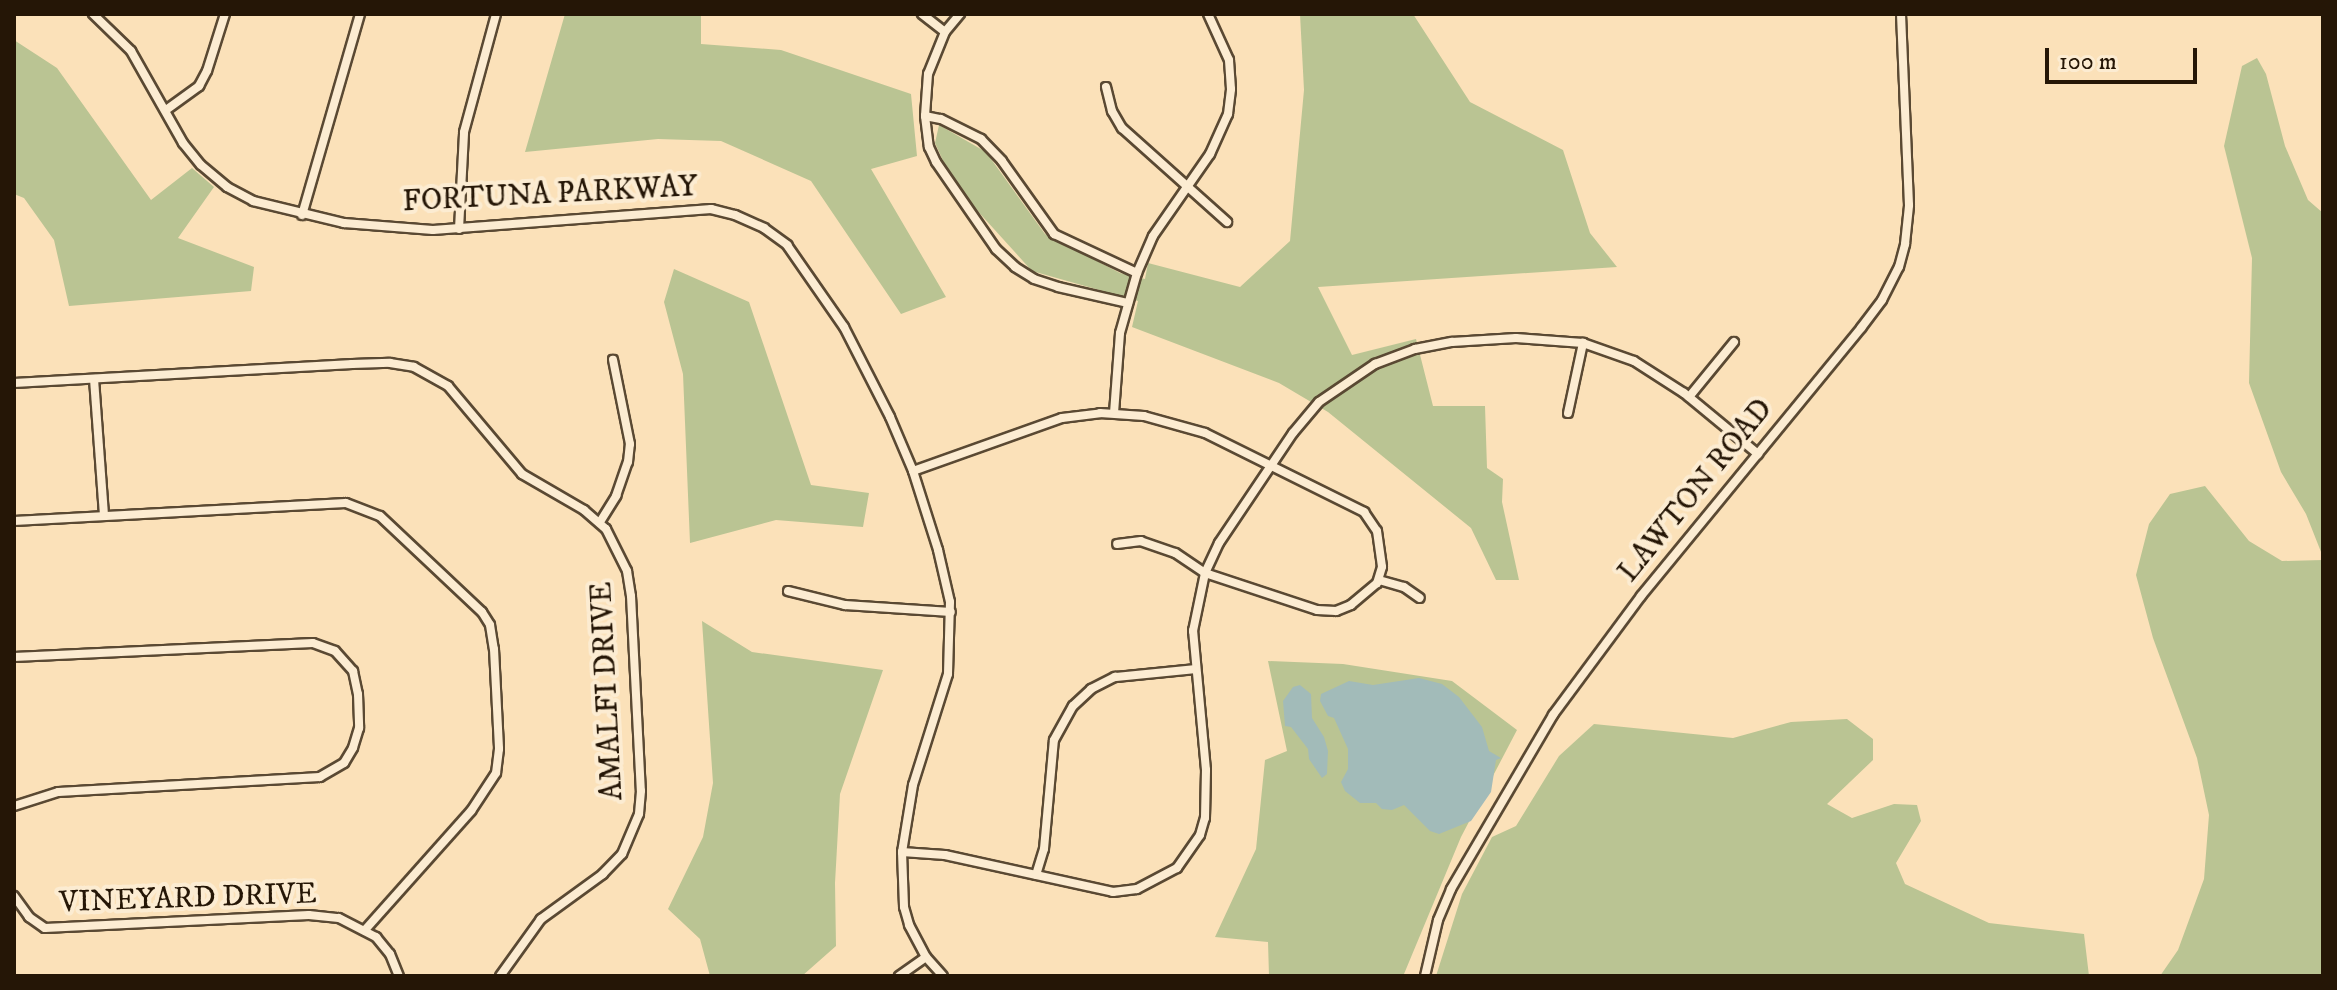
<!DOCTYPE html>
<html>
<head>
<meta charset="utf-8">
<style>
  body { margin:0 }
  #map { position:relative; width:2337px; height:990px; overflow:hidden; background:#fbe1b9; font-family:"IM FELL DW Pica",serif }
  div>[style] { position:absolute }
  .green>* { inset:0; background:#bac493 }
  .water>* { inset:0; background:#a2bbb9 }
  .roads { filter:drop-shadow(2px 0 #5a4933) drop-shadow(-2px 0 #5a4933) drop-shadow(0 2px #5a4933) drop-shadow(0 -2px #5a4933) }
  .street>* { height:8px; margin:-4px; padding:0 4px; transform-origin:4px; border-radius:4px; background:#fcecd2 }
  span { translate:-50% -50%; white-space:nowrap; text-align:center; line-height:1.15; -webkit-text-stroke:8px #fcecd2; paint-order:stroke }
  .street-label { font-size:30px; color:#251606 }
  .frame { position:absolute; inset:0; border:16px solid #251606; pointer-events:none }
  .scale { position:absolute; left:2045px; top:48px; width:152px; height:36px; box-sizing:border-box; border:4px solid #251606; border-top:0; padding-left:10px; font-size:24px; line-height:28px; white-space:nowrap; color:#251606; -webkit-text-stroke:6px #fcecd2; paint-order:stroke }
</style>
</head>
<body>
<div id="map">
  <div class="green">
    <div style="clip-path:polygon(565px 14px,701px 14px,701px 44px,781px 50px,911px 94px,917px 156px,871px 169px,946px 297px,901px 314px,811px 181px,721px 141px,658px 139px,525px 152px)"></div>
    <div style="clip-path:polygon(1300px 14px,1413px 14px,1470px 102px,1563px 150px,1590px 233px,1617px 267px,1318px 287px,1352px 355px,1416px 339px,1433px 406px,1485px 406px,1487px 468px,1503px 479px,1502px 502px,1519px 580px,1496px 580px,1471px 528px,1328px 412px,1279px 383px,1132px 327px,1138px 301px,1032px 271px,954px 185px,935px 143px,939px 125px,986px 152px,1045px 234px,1120px 273px,1145px 279px,1148px 263px,1240px 287px,1290px 241px,1304px 90px)"></div>
    <div style="clip-path:polygon(14px 40px,57px 68px,151px 200px,192px 168px,214px 187px,178px 238px,254px 267px,251px 291px,69px 306px,54px 240px,24px 198px,14px 194px)"></div>
    <div style="clip-path:polygon(2257px 58px,2266px 74px,2285px 146px,2308px 200px,2323px 213px,2323px 557px,2306px 514px,2281px 472px,2249px 383px,2252px 258px,2224px 146px,2242px 66px)"></div>
    <div style="clip-path:polygon(674px 269px,749px 302px,811px 485px,869px 493px,863px 527px,776px 520px,690px 543px,683px 374px,664px 302px)"></div>
    <div style="clip-path:polygon(2205px 486px,2249px 541px,2282px 561px,2323px 560px,2323px 976px,2160px 976px,2178px 950px,2204px 879px,2209px 815px,2197px 758px,2153px 638px,2136px 575px,2149px 524px,2170px 494px)"></div>
    <div style="clip-path:polygon(702px 621px,752px 652px,883px 670px,840px 794px,835px 883px,836px 946px,802px 976px,710px 976px,700px 939px,668px 909px,703px 837px,713px 783px)"></div>
    <div style="clip-path:polygon(1268px 661px,1343px 664px,1452px 681px,1517px 730px,1461px 837px,1404px 974px,1269px 976px,1268px 942px,1215px 937px,1256px 849px,1265px 760px,1287px 751px)"></div>
    <div style="clip-path:polygon(1847px 719px,1873px 739px,1873px 760px,1827px 804px,1852px 818px,1894px 804px,1917px 805px,1921px 821px,1896px 863px,1905px 884px,1989px 923px,2084px 934px,2089px 976px,1436px 976px,1462px 894px,1492px 837px,1516px 826px,1559px 756px,1594px 724px,1733px 738px,1791px 722px)"></div>
  </div>
  <div class="water">
    <div style="clip-path:polygon(1419px 678px,1442px 684px,1459px 697px,1482px 727px,1489px 751px,1501px 758px,1496px 760px,1491px 792px,1471px 821px,1439px 834px,1430px 831px,1404px 805px,1392px 810px,1382px 809px,1376px 803px,1360px 803px,1345px 791px,1341px 782px,1348px 769px,1348px 749px,1334px 718px,1328px 716px,1320px 701px,1321px 694px,1349px 681px,1373px 685px)"></div>
    <div style="clip-path:polygon(1300px 685px,1311px 694px,1312px 718px,1324px 737px,1328px 751px,1327px 774px,1322px 778px,1309px 759px,1308px 749px,1291px 727px,1285px 726px,1283px 701px,1293px 687px)"></div>
  </div>
  <div class="roads">
    <div class="street">
      <div style="left:93px;top:14px;width:53px;rotate:44.2deg"></div>
      <div style="left:131px;top:51px;width:106px;rotate:60.5deg"></div>
      <div style="left:183px;top:143px;width:28px;rotate:51deg"></div>
      <div style="left:201px;top:165px;width:34px;rotate:40deg"></div>
      <div style="left:227px;top:187px;width:30px;rotate:28deg"></div>
      <div style="left:253px;top:201px;width:94px;rotate:13.6deg"></div>
      <div style="left:344px;top:223px;width:89px;rotate:4.5deg"></div>
      <div style="left:433px;top:230px;width:279px;rotate:-4.3deg"></div>
      <div style="left:711px;top:209px;width:25px;rotate:14deg"></div>
      <div style="left:735px;top:215px;width:32px;rotate:24deg"></div>
      <div style="left:764px;top:228px;width:29px;rotate:36deg"></div>
      <div style="left:787px;top:245px;width:100px;rotate:55.2deg"></div>
      <div style="left:844px;top:327px;width:101px;rotate:62.9deg"></div>
      <div style="left:890px;top:417px;width:59px;rotate:66.9deg"></div>
      <div style="left:913px;top:471px;width:83px;rotate:72.4deg"></div>
      <div style="left:938px;top:550px;width:53px;rotate:77deg"></div>
      <div style="left:950px;top:602px;width:72px;rotate:91.6deg"></div>
      <div style="left:948px;top:674px;width:116px;rotate:107.5deg"></div>
      <div style="left:913px;top:785px;width:68px;rotate:99.3deg"></div>
      <div style="left:902px;top:852px;width:55px;rotate:87.9deg"></div>
      <div style="left:904px;top:907px;width:19px;rotate:74deg"></div>
      <div style="left:909px;top:925px;width:36px;rotate:62deg"></div>
      <div style="left:926px;top:957px;width:25px;rotate:48deg"></div>
      <div style="left:922px;top:14px;width:29px;rotate:38deg"></div>
      <div style="left:960px;top:14px;width:23px;rotate:130deg"></div>
      <div style="left:945px;top:32px;width:45px;rotate:112deg"></div>
      <div style="left:928px;top:74px;width:42px;rotate:94.1deg"></div>
      <div style="left:925px;top:116px;width:31px;rotate:83deg"></div>
      <div style="left:929px;top:147px;width:17px;rotate:65deg"></div>
      <div style="left:936px;top:162px;width:106px;rotate:55.4deg"></div>
      <div style="left:996px;top:249px;width:26px;rotate:43deg"></div>
      <div style="left:1015px;top:267px;width:22px;rotate:32deg"></div>
      <div style="left:1034px;top:279px;width:25px;rotate:18deg"></div>
      <div style="left:1058px;top:287px;width:72px;rotate:12.9deg"></div>
      <div style="left:1106px;top:87px;width:25px;rotate:76deg"></div>
      <div style="left:1112px;top:111px;width:20px;rotate:60deg"></div>
      <div style="left:1122px;top:128px;width:141px;rotate:41.8deg"></div>
      <div style="left:166px;top:110px;width:41px;rotate:-36deg"></div>
      <div style="left:199px;top:86px;width:17px;rotate:-62deg"></div>
      <div style="left:207px;top:71px;width:60px;rotate:-72.5deg"></div>
      <div style="left:925px;top:116px;width:16px;rotate:11deg"></div>
      <div style="left:941px;top:119px;width:45px;rotate:26.6deg"></div>
      <div style="left:981px;top:139px;width:30px;rotate:46deg"></div>
      <div style="left:1002px;top:161px;width:90px;rotate:54.5deg"></div>
      <div style="left:1054px;top:234px;width:92px;rotate:25.2deg"></div>
      <div style="left:302px;top:215px;width:209px;rotate:-73.9deg"></div>
      <div style="left:459px;top:229px;width:97px;rotate:-87deg"></div>
      <div style="left:464px;top:132px;width:122px;rotate:-74.8deg"></div>
      <div style="left:94px;top:379px;width:135px;rotate:85.8deg"></div>
      <div style="left:14px;top:383px;width:339px;rotate:-3.2deg"></div>
      <div style="left:352px;top:364px;width:38px;rotate:-2deg"></div>
      <div style="left:390px;top:363px;width:24px;rotate:9deg"></div>
      <div style="left:414px;top:367px;width:39px;rotate:29deg"></div>
      <div style="left:448px;top:386px;width:115px;rotate:49.9deg"></div>
      <div style="left:522px;top:474px;width:72px;rotate:30.1deg"></div>
      <div style="left:584px;top:510px;width:29px;rotate:41deg"></div>
      <div style="left:606px;top:529px;width:47px;rotate:63.4deg"></div>
      <div style="left:627px;top:571px;width:25px;rotate:81deg"></div>
      <div style="left:631px;top:596px;width:195px;rotate:87.1deg"></div>
      <div style="left:641px;top:791px;width:23px;rotate:95deg"></div>
      <div style="left:639px;top:814px;width:43px;rotate:113deg"></div>
      <div style="left:622px;top:854px;width:28px;rotate:134deg"></div>
      <div style="left:603px;top:874px;width:77px;rotate:144deg"></div>
      <div style="left:541px;top:919px;width:70px;rotate:125.7deg"></div>
      <div style="left:1689px;top:397px;width:71px;rotate:-50.7deg"></div>
      <div style="left:1114px;top:413px;width:80px;rotate:-85.7deg"></div>
      <div style="left:1120px;top:333px;width:62px;rotate:-74.2deg"></div>
      <div style="left:1137px;top:273px;width:40px;rotate:-66.6deg"></div>
      <div style="left:1153px;top:236px;width:100px;rotate:-55.2deg"></div>
      <div style="left:1210px;top:154px;width:44px;rotate:-65.8deg"></div>
      <div style="left:1228px;top:114px;width:25px;rotate:-83deg"></div>
      <div style="left:1231px;top:89px;width:29px;rotate:-94deg"></div>
      <div style="left:1229px;top:60px;width:51px;rotate:-114.5deg"></div>
      <div style="left:1568px;top:413px;width:72px;rotate:-77.9deg"></div>
      <div style="left:913px;top:471px;width:158px;rotate:-19.6deg"></div>
      <div style="left:1062px;top:418px;width:38px;rotate:-7deg"></div>
      <div style="left:1100px;top:413px;width:44px;rotate:3.9deg"></div>
      <div style="left:1144px;top:416px;width:63px;rotate:15.6deg"></div>
      <div style="left:1205px;top:433px;width:178px;rotate:26.4deg"></div>
      <div style="left:1364px;top:512px;width:23px;rotate:56deg"></div>
      <div style="left:1377px;top:531px;width:36px;rotate:82deg"></div>
      <div style="left:1382px;top:567px;width:17px;rotate:107deg"></div>
      <div style="left:1377px;top:583px;width:34px;rotate:140deg"></div>
      <div style="left:1351px;top:605px;width:16px;rotate:158deg"></div>
      <div style="left:1336px;top:611px;width:19px;rotate:-177deg"></div>
      <div style="left:1317px;top:610px;width:118px;rotate:-161.7deg"></div>
      <div style="left:1205px;top:573px;width:36px;rotate:-146deg"></div>
      <div style="left:1175px;top:553px;width:36px;rotate:-161deg"></div>
      <div style="left:1141px;top:541px;width:24px;rotate:173deg"></div>
      <div style="left:14px;top:521px;width:332px;rotate:-3.1deg"></div>
      <div style="left:346px;top:503px;width:36px;rotate:21deg"></div>
      <div style="left:380px;top:516px;width:140px;rotate:43.3deg"></div>
      <div style="left:482px;top:612px;width:15px;rotate:58deg"></div>
      <div style="left:490px;top:625px;width:24px;rotate:81deg"></div>
      <div style="left:494px;top:649px;width:100px;rotate:87.1deg"></div>
      <div style="left:499px;top:749px;width:24px;rotate:97deg"></div>
      <div style="left:496px;top:773px;width:45px;rotate:123.3deg"></div>
      <div style="left:471px;top:811px;width:158px;rotate:131.7deg"></div>
      <div style="left:600px;top:522px;width:31px;rotate:-58deg"></div>
      <div style="left:616px;top:496px;width:36px;rotate:-71deg"></div>
      <div style="left:628px;top:462px;width:18px;rotate:-84deg"></div>
      <div style="left:630px;top:444px;width:86px;rotate:-101.4deg"></div>
      <div style="left:1379px;top:580px;width:26px;rotate:16deg"></div>
      <div style="left:1404px;top:587px;width:19px;rotate:35deg"></div>
      <div style="left:788px;top:591px;width:59px;rotate:13.8deg"></div>
      <div style="left:845px;top:605px;width:106px;rotate:3.8deg"></div>
      <div style="left:14px;top:657px;width:299px;rotate:-2.7deg"></div>
      <div style="left:313px;top:643px;width:23px;rotate:20deg"></div>
      <div style="left:335px;top:651px;width:27px;rotate:48deg"></div>
      <div style="left:353px;top:671px;width:24px;rotate:78deg"></div>
      <div style="left:358px;top:694px;width:34px;rotate:88deg"></div>
      <div style="left:359px;top:728px;width:21px;rotate:107deg"></div>
      <div style="left:353px;top:748px;width:17px;rotate:121deg"></div>
      <div style="left:344px;top:763px;width:28px;rotate:150deg"></div>
      <div style="left:320px;top:777px;width:262px;rotate:176.7deg"></div>
      <div style="left:58px;top:792px;width:46px;rotate:162.3deg"></div>
      <div style="left:902px;top:852px;width:43px;rotate:4deg"></div>
      <div style="left:945px;top:855px;width:172px;rotate:12.4deg"></div>
      <div style="left:1113px;top:892px;width:24px;rotate:-7deg"></div>
      <div style="left:1137px;top:889px;width:45px;rotate:-27.7deg"></div>
      <div style="left:1177px;top:868px;width:40px;rotate:-55.1deg"></div>
      <div style="left:1200px;top:835px;width:18px;rotate:-74deg"></div>
      <div style="left:1205px;top:818px;width:48px;rotate:-88.8deg"></div>
      <div style="left:1206px;top:770px;width:140px;rotate:-95.3deg"></div>
      <div style="left:1193px;top:631px;width:59px;rotate:-78.3deg"></div>
      <div style="left:1205px;top:573px;width:33px;rotate:-65deg"></div>
      <div style="left:1219px;top:543px;width:133px;rotate:-56.1deg"></div>
      <div style="left:1293px;top:433px;width:40px;rotate:-50deg"></div>
      <div style="left:1319px;top:402px;width:68px;rotate:-34.2deg"></div>
      <div style="left:1375px;top:364px;width:43px;rotate:-20.6deg"></div>
      <div style="left:1415px;top:349px;width:38px;rotate:-11deg"></div>
      <div style="left:1452px;top:342px;width:64px;rotate:-3.6deg"></div>
      <div style="left:1516px;top:338px;width:67px;rotate:4.3deg"></div>
      <div style="left:1583px;top:343px;width:54px;rotate:19.4deg"></div>
      <div style="left:1634px;top:361px;width:59px;rotate:32.6deg"></div>
      <div style="left:1684px;top:393px;width:96px;rotate:39.5deg"></div>
      <div style="left:1036px;top:875px;width:27px;rotate:-73deg"></div>
      <div style="left:1044px;top:849px;width:109px;rotate:-84.8deg"></div>
      <div style="left:1054px;top:740px;width:39px;rotate:-61deg"></div>
      <div style="left:1073px;top:706px;width:25px;rotate:-43deg"></div>
      <div style="left:1091px;top:689px;width:27px;rotate:-27deg"></div>
      <div style="left:1115px;top:677px;width:80px;rotate:-5.7deg"></div>
      <div style="left:14px;top:896px;width:26px;rotate:54deg"></div>
      <div style="left:29px;top:917px;width:19px;rotate:35deg"></div>
      <div style="left:45px;top:928px;width:264px;rotate:-2.8deg"></div>
      <div style="left:309px;top:915px;width:30px;rotate:6deg"></div>
      <div style="left:339px;top:918px;width:42px;rotate:27.2deg"></div>
      <div style="left:376px;top:937px;width:22px;rotate:51deg"></div>
      <div style="left:390px;top:954px;width:24px;rotate:68deg"></div>
      <div style="left:899px;top:976px;width:33px;rotate:-35deg"></div>
      <div style="left:1425px;top:976px;width:57px;rotate:-76.9deg"></div>
      <div style="left:1438px;top:920px;width:34px;rotate:-67deg"></div>
      <div style="left:1451px;top:889px;width:202px;rotate:-59.6deg"></div>
      <div style="left:1553px;top:715px;width:148px;rotate:-53.5deg"></div>
      <div style="left:1641px;top:596px;width:347px;rotate:-50.6deg"></div>
      <div style="left:1861px;top:328px;width:35px;rotate:-53deg"></div>
      <div style="left:1882px;top:300px;width:37px;rotate:-63deg"></div>
      <div style="left:1899px;top:267px;width:24px;rotate:-75deg"></div>
      <div style="left:1905px;top:244px;width:39px;rotate:-84deg"></div>
      <div style="left:1909px;top:205px;width:191px;rotate:-92.4deg"></div>
    </div>
  </div>
  <div class="street-label">
    <span style="left:550px;top:195px;rotate:-3deg">FORTUNA PARKWAY</span>
    <span style="left:1696px;top:491px;rotate:-51deg">LAWTON ROAD</span>
    <span style="left:608px;top:691px;rotate:-93deg">AMALFI DRIVE</span>
    <span style="left:188px;top:899px;rotate:-2deg">VINEYARD DRIVE</span>
  </div>
  <div class="frame"></div>
  <div class="scale">100 m</div>
</div>
</body>
</html>
